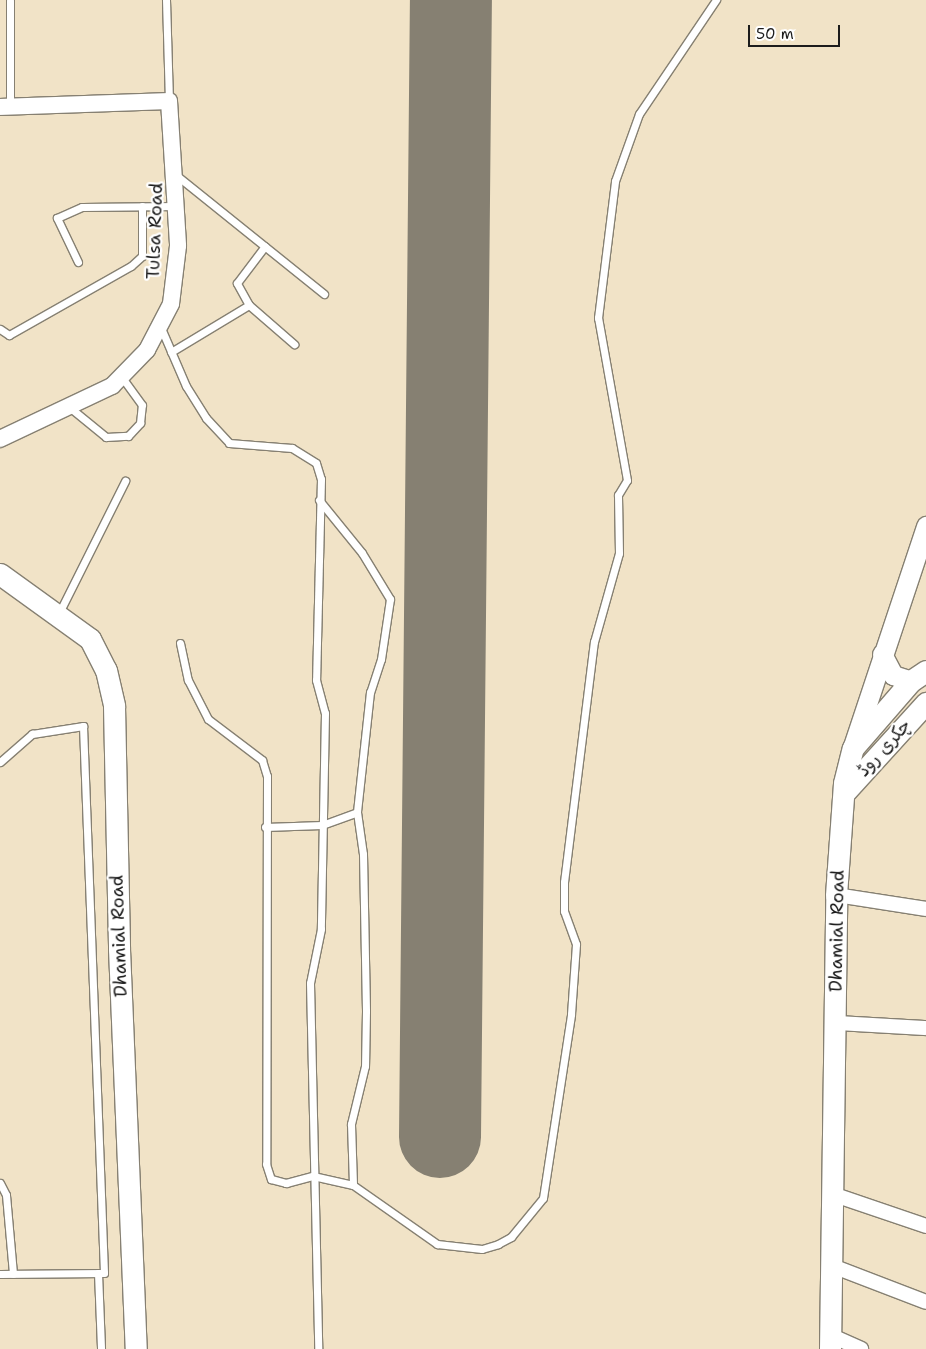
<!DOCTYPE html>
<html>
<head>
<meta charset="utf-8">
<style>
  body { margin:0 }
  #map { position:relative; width:926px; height:1349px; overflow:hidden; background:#f1e3c7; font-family:"Shantell Sans","Playpen Sans Arabic",sans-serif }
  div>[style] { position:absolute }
  .runway>* { height:82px; margin:-41px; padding:0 41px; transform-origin:41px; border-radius:41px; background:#868072 }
  .roads { filter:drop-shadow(1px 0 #868072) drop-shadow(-1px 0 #868072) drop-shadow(0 1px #868072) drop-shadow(0 -1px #868072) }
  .service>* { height:7px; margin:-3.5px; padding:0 3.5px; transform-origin:3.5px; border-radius:3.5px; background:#fff }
  .minor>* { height:14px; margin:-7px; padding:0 7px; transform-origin:7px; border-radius:7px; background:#fff }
  .tertiary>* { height:16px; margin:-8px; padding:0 8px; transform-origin:8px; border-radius:8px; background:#fff }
  .secondary>* { height:19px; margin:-9.5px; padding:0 9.5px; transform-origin:9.5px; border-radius:9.5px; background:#fff }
  .primary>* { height:21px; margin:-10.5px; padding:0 10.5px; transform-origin:10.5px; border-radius:10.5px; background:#fff }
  span { translate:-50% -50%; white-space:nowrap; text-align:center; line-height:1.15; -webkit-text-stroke:4.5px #fff; paint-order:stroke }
  .street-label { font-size:18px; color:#1c1c1c }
  .scale { position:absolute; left:748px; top:25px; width:92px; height:22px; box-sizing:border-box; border:2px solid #1c1c1c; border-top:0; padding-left:6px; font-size:15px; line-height:18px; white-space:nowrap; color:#1c1c1c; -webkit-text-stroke:4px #fff; paint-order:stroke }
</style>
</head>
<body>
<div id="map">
  <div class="runway">
    <div style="left:440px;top:1137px;width:1137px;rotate:-89.45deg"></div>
  </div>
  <div class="roads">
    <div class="service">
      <div style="left:166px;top:0;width:101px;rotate:88.3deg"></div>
      <div style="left:10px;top:107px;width:107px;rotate:-90deg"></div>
      <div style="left:176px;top:175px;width:190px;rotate:38.8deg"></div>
      <div style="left:78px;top:262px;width:49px;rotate:-115.5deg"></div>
      <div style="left:57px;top:218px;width:27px;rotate:-24deg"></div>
      <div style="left:82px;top:207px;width:95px;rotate:-0.6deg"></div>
      <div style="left:249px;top:305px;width:25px;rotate:-119deg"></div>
      <div style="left:237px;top:283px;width:46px;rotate:-52.9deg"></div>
      <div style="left:161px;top:328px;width:63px;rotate:66.7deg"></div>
      <div style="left:186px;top:386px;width:38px;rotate:58deg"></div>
      <div style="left:206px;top:418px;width:34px;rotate:47deg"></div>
      <div style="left:229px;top:443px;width:63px;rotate:4.5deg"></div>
      <div style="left:292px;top:448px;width:28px;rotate:32deg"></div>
      <div style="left:316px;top:463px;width:17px;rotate:73deg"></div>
      <div style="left:321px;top:479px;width:201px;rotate:91.4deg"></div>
      <div style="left:316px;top:680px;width:34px;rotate:75deg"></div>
      <div style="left:325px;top:713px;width:216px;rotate:91.1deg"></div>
      <div style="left:321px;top:929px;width:55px;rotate:101.5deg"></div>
      <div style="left:310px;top:983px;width:366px;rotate:88.7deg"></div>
      <div style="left:0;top:329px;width:11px;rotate:34deg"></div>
      <div style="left:9px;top:335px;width:140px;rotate:-29.5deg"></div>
      <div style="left:131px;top:266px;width:15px;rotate:-42deg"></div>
      <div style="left:142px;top:256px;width:50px;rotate:-90deg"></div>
      <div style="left:171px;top:352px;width:91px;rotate:-31.1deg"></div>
      <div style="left:249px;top:305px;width:60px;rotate:40.9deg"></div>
      <div style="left:68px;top:406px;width:49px;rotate:39.2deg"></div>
      <div style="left:106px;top:437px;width:22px;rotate:-3deg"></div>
      <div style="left:128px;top:436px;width:18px;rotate:-47deg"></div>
      <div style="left:140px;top:423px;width:18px;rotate:-84deg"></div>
      <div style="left:142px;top:405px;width:34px;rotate:-126deg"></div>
      <div style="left:319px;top:500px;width:68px;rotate:50.9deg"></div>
      <div style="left:362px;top:553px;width:54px;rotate:58.7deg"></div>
      <div style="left:390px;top:599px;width:61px;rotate:98.5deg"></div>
      <div style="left:381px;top:659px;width:35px;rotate:108deg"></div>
      <div style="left:370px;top:692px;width:121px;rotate:96.2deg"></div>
      <div style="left:357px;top:812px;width:42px;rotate:81.9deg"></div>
      <div style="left:363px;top:854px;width:157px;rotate:88.9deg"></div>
      <div style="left:366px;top:1011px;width:55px;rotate:91deg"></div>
      <div style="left:365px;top:1066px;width:60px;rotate:103.6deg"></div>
      <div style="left:351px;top:1124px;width:61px;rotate:88.1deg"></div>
      <div style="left:59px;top:613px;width:148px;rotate:-63.4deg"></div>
      <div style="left:180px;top:643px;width:38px;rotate:78deg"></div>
      <div style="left:188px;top:680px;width:44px;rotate:62.9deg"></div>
      <div style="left:208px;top:719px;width:68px;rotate:37.2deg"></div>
      <div style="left:262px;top:760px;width:17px;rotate:73deg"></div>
      <div style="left:267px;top:776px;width:388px;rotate:90.1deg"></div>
      <div style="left:266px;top:1164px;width:16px;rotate:72deg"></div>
      <div style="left:271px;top:1179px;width:16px;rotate:15deg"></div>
      <div style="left:286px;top:1183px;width:28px;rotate:-15deg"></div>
      <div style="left:313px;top:1176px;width:41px;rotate:12.7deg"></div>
      <div style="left:353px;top:1185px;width:103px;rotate:35.1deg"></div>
      <div style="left:437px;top:1244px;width:45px;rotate:6.3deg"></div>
      <div style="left:482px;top:1249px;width:17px;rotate:-17deg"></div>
      <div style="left:498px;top:1244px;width:15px;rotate:-28deg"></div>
      <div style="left:511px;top:1237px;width:50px;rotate:-50.6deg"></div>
      <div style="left:543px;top:1198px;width:186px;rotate:-81.3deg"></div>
      <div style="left:571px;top:1014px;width:70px;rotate:-85.9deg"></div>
      <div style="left:576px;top:944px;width:35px;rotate:-110deg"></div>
      <div style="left:564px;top:911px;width:29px;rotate:-90deg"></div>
      <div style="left:564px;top:882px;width:242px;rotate:-82.9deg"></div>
      <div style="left:594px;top:642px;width:92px;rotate:-74.3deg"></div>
      <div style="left:619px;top:553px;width:58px;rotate:-91deg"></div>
      <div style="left:618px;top:495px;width:17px;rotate:-59deg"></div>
      <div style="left:627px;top:480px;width:165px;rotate:-100.1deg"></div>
      <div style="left:598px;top:318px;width:138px;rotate:-82.9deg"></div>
      <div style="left:615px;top:181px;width:71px;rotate:-70.3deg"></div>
      <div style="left:639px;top:114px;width:138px;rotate:-56deg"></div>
      <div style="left:0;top:762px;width:43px;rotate:-41.2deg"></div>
      <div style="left:32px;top:734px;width:52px;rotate:-8.9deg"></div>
      <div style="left:83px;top:726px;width:547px;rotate:87.8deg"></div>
      <div style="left:104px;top:1273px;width:104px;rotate:179.4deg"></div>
      <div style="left:265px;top:827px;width:57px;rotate:-2deg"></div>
      <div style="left:322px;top:825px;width:37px;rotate:-20deg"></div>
      <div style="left:0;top:1183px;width:13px;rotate:63deg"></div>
      <div style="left:6px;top:1195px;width:79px;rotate:84.9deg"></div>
      <div style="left:98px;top:1273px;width:76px;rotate:87.7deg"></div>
    </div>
    <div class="minor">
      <div style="left:836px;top:895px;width:91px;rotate:8.8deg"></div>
      <div style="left:836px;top:1023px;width:90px;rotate:3.2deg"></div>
      <div style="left:835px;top:1195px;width:96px;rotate:18.8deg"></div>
      <div style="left:835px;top:1267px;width:97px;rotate:21deg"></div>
      <div style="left:832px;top:1336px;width:32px;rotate:24deg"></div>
    </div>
    <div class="tertiary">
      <div style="left:0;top:107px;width:169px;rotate:-2deg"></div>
      <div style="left:169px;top:101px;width:145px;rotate:86.4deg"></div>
      <div style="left:178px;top:246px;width:58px;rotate:96.9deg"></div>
      <div style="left:171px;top:304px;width:52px;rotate:117.6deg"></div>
      <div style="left:147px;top:350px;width:50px;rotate:134.2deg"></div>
      <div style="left:112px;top:386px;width:124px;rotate:154.7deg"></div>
    </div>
    <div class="secondary">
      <div style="left:882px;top:654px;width:24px;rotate:62deg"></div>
      <div style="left:893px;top:675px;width:19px;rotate:18deg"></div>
      <div style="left:853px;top:746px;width:232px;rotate:-71.6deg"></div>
    </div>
    <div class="primary">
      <div style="left:0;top:574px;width:111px;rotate:35.8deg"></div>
      <div style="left:90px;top:639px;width:35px;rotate:63deg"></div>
      <div style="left:106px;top:670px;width:37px;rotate:77deg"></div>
      <div style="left:114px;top:706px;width:243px;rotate:88.8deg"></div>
      <div style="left:119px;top:949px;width:400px;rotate:87.6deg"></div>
      <div style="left:844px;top:793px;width:122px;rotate:-47.7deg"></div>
      <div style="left:830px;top:1349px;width:454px;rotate:-89.2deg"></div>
      <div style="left:836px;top:895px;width:112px;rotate:-85.9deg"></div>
      <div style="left:844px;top:783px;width:36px;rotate:-76deg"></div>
      <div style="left:853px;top:748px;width:89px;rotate:-49.1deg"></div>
      <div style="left:911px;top:681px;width:18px;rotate:-34deg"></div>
    </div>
  </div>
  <div class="street-label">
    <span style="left:155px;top:231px;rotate:-88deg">Tulsa Road</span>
    <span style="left:884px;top:748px;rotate:-48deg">چکری روڈ</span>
    <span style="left:837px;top:931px;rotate:-89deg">Dhamial Road</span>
    <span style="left:119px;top:936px;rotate:-92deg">Dhamial Road</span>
  </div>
  <div class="scale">50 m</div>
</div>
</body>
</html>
